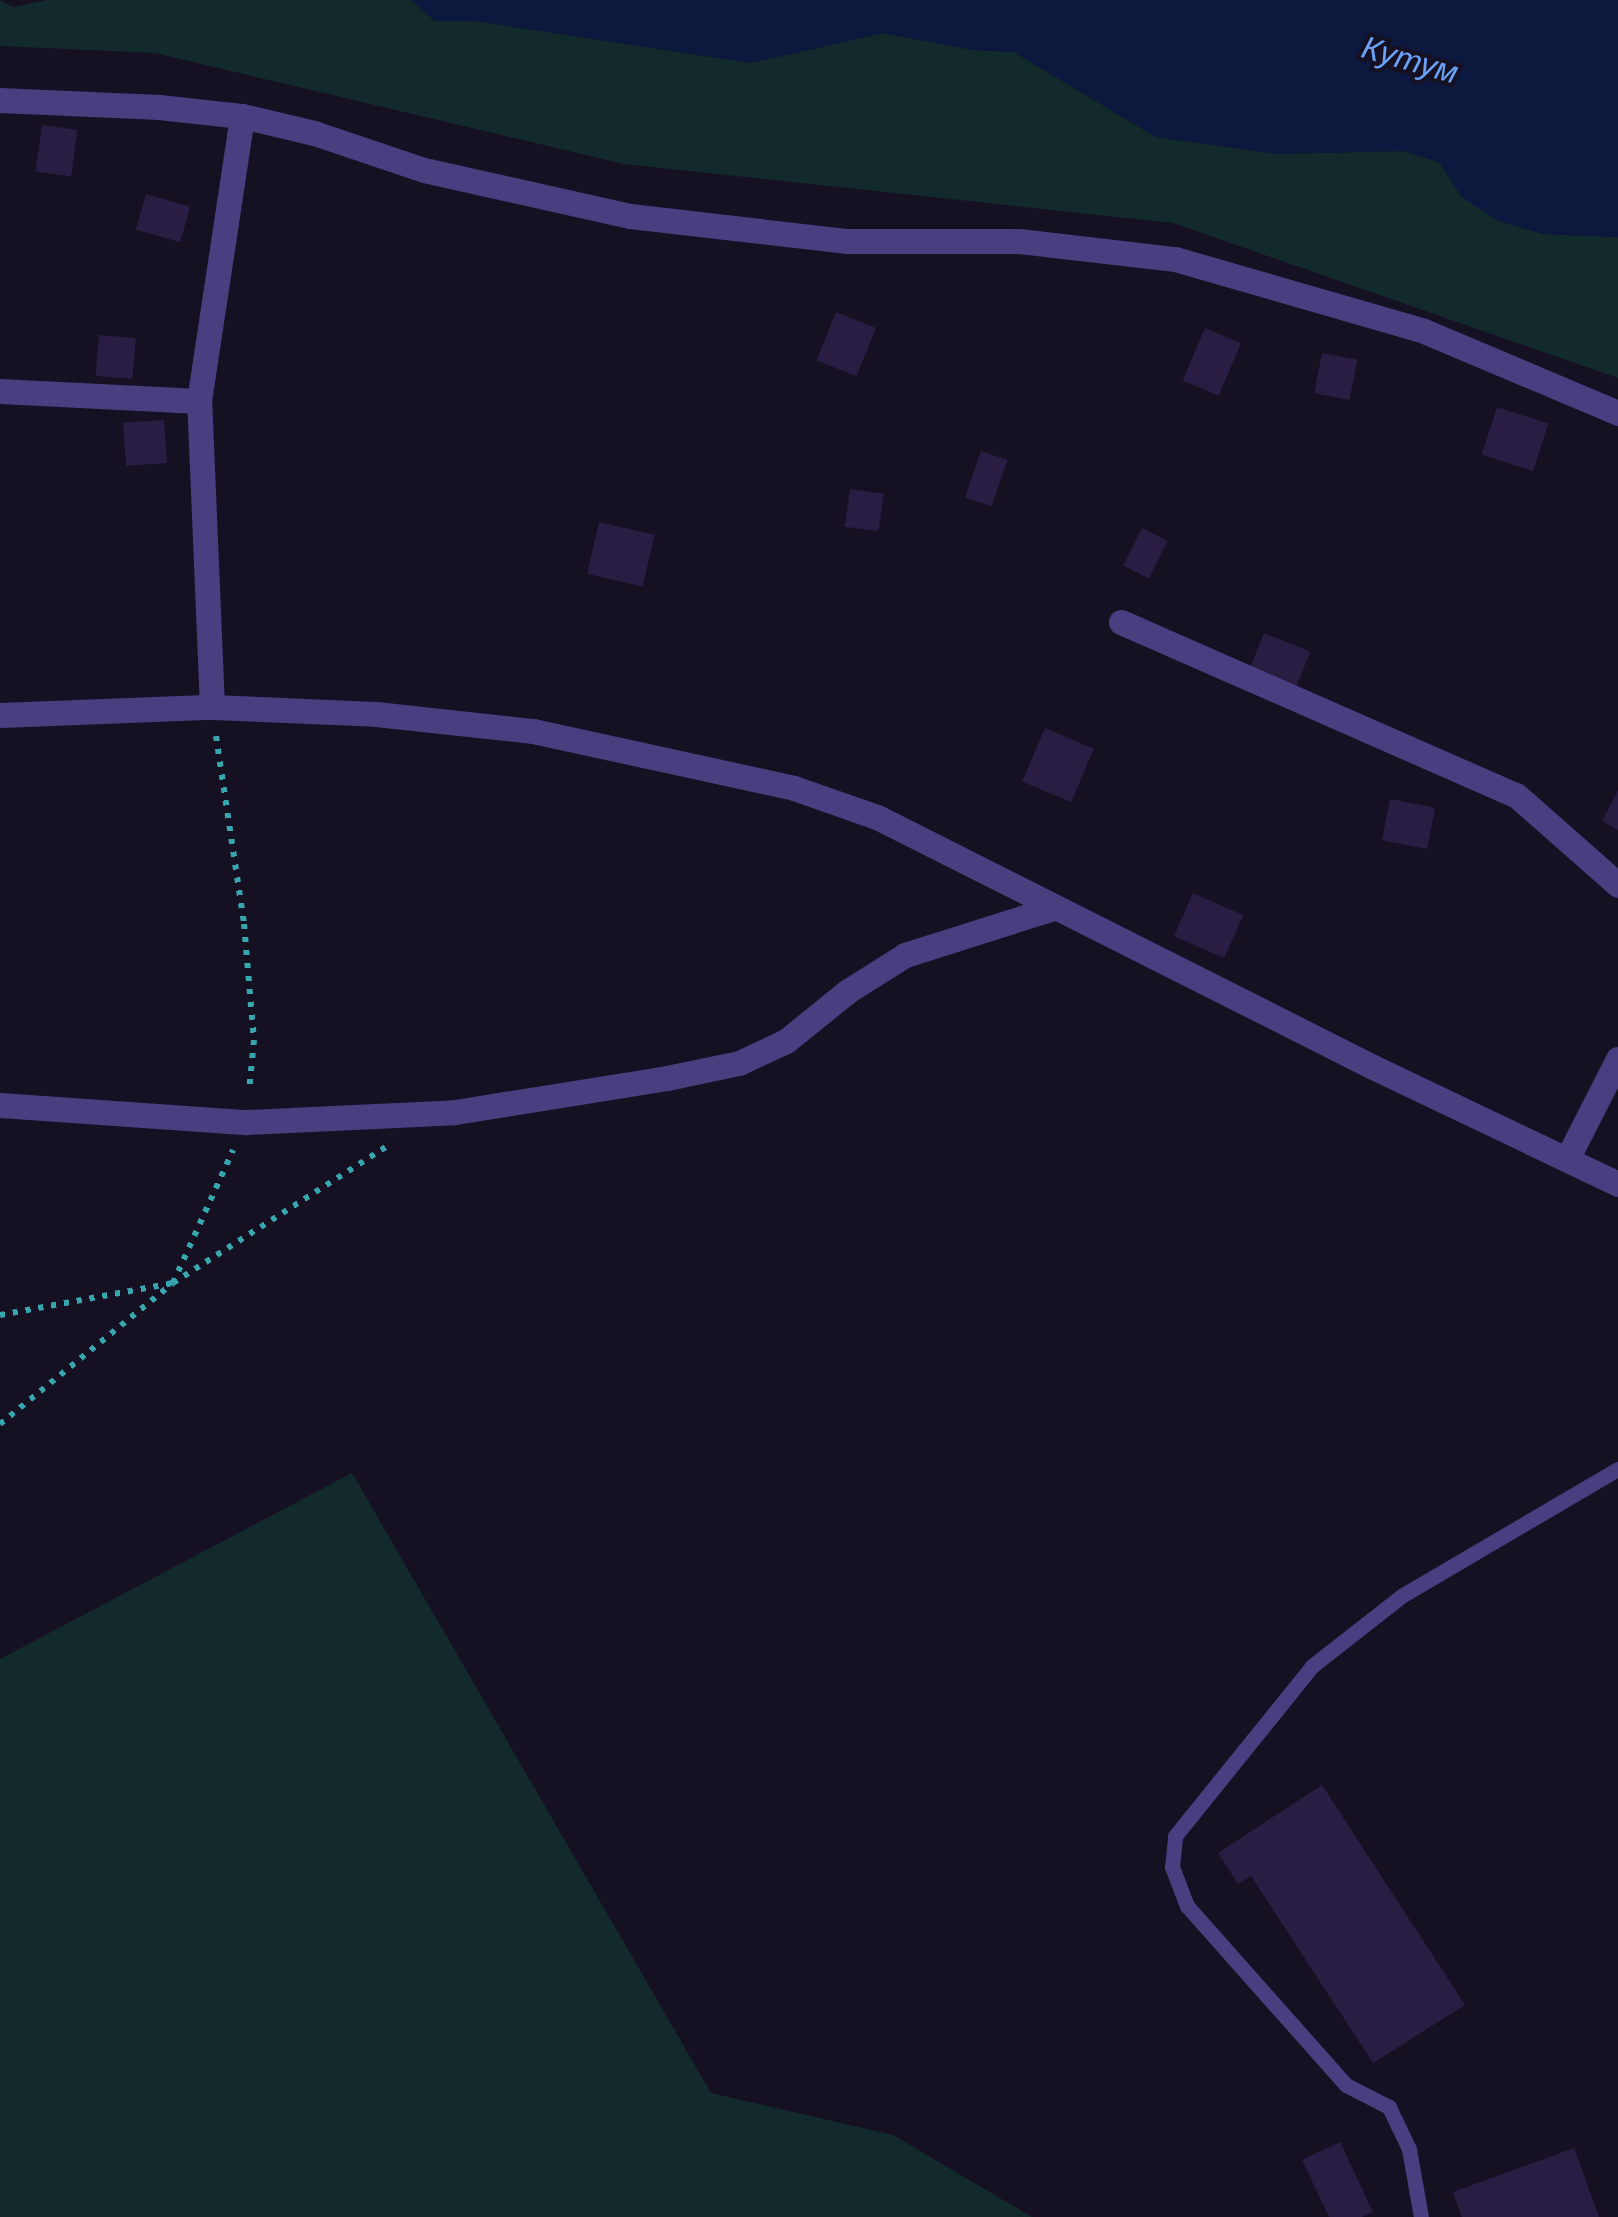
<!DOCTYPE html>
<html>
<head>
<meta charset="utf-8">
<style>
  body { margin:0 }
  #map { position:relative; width:1618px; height:2217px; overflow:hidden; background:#161023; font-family:Helvetica,sans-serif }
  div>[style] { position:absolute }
  .green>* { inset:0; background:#132a2d }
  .water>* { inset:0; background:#0d183f }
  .building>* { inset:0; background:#2a1d43; transform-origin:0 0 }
  .path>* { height:6px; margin-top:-3px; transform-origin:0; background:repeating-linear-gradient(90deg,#36a6af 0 5px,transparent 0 13px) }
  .service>* { height:15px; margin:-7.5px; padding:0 7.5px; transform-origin:7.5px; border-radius:7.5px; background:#493e80 }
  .minor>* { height:25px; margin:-12.5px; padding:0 12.5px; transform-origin:12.5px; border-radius:12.5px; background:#493e80 }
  span { translate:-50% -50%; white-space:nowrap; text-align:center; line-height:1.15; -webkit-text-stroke:8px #161023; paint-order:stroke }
  .water-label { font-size:32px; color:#69a2f6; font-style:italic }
</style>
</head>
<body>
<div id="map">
  <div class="green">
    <div style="clip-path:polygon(0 0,13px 7px,47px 0,411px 0,435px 21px,476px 21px,751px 63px,883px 33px,973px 50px,1014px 52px,1156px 137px,1277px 154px,1403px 151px,1439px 162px,1462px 197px,1542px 234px,1618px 237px,1618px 378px,1173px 223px,624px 164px,155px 53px,0 46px)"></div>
    <div style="clip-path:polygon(352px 1473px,711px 2093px,893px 2135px,1032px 2217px,0 2217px,0 1659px)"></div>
  </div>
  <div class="water">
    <div style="clip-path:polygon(411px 0,1618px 0,1618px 237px,1542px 234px,1496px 220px,1462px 197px,1439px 162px,1403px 151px,1277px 154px,1156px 137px,1014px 52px,973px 50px,883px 33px,751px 63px,476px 21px,435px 21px)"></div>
  </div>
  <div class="building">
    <div style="left:42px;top:125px;width:36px;height:47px;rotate:8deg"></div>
    <div style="left:146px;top:194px;width:46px;height:37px;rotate:16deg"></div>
    <div style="left:836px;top:312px;width:43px;height:52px;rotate:22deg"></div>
    <div style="left:1205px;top:328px;width:39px;height:57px;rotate:23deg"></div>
    <div style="left:99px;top:335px;width:37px;height:41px;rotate:5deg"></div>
    <div style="left:1322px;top:353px;width:36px;height:41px;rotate:11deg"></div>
    <div style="left:1497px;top:407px;width:54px;height:50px;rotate:18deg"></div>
    <div style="left:164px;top:420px;width:43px;height:41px;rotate:86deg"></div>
    <div style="left:981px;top:451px;width:28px;height:49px;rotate:19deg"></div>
    <div style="left:850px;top:489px;width:34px;height:38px;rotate:8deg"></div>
    <div style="left:599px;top:522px;width:57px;height:53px;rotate:13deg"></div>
    <div style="left:1142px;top:528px;width:29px;height:42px;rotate:27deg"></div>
    <div style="left:1264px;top:633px;width:50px;height:40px;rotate:22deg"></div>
    <div style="left:1045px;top:728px;width:53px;height:58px;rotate:23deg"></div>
    <div style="clip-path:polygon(1618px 790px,1618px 830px,1602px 821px)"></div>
    <div style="left:1390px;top:799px;width:46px;height:42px;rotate:11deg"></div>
    <div style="left:1193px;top:893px;width:55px;height:47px;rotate:24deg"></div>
    <div style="clip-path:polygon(1322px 1785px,1465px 2005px,1373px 2063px,1251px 1876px,1238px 1884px,1218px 1853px)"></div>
    <div style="clip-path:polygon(1340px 2142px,1373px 2212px,1362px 2217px,1329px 2217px,1302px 2160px)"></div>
    <div style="clip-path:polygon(1574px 2148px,1599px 2217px,1462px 2217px,1453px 2192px)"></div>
  </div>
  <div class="path">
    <div style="left:216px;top:736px;width:190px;rotate:81.5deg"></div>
    <div style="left:244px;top:924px;width:116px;rotate:85.1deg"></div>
    <div style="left:254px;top:1040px;width:51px;rotate:95.6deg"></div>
    <div style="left:0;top:1315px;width:176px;rotate:-10.5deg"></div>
    <div style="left:173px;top:1283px;width:253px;rotate:-32.6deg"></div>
    <div style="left:0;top:1424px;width:223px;rotate:-39.2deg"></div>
    <div style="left:173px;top:1283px;width:146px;rotate:-65.7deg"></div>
  </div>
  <div class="service">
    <div style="left:1421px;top:2217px;width:69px;rotate:-100deg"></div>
    <div style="left:1409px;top:2149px;width:47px;rotate:-115.5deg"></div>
    <div style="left:1389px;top:2107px;width:48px;rotate:-152.9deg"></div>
    <div style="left:1346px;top:2085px;width:239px;rotate:-131.6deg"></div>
    <div style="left:1187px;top:1906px;width:42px;rotate:-111deg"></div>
    <div style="left:1172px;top:1867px;width:31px;rotate:-84deg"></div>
    <div style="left:1175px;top:1836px;width:218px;rotate:-51.1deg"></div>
    <div style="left:1312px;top:1666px;width:115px;rotate:-38deg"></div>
    <div style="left:1403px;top:1595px;width:249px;rotate:-30.4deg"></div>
  </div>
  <div class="minor">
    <div style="left:0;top:100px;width:159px;rotate:2.5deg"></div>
    <div style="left:159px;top:107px;width:83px;rotate:6.2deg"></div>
    <div style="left:242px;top:116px;width:74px;rotate:13.3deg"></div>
    <div style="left:314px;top:133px;width:116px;rotate:18.6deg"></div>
    <div style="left:424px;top:170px;width:211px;rotate:12.6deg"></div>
    <div style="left:630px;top:216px;width:217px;rotate:6.6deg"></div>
    <div style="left:846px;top:241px;width:173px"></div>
    <div style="left:1019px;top:241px;width:157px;rotate:6.6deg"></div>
    <div style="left:1175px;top:259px;width:259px;rotate:16.1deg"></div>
    <div style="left:1424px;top:331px;width:211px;rotate:22.9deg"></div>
    <div style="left:0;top:391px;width:199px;rotate:2.9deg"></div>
    <div style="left:1121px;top:622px;width:431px;rotate:23.7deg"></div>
    <div style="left:1516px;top:795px;width:136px;rotate:41.4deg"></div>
    <div style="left:212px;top:707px;width:306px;rotate:-92.4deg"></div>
    <div style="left:199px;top:401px;width:288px;rotate:-81.4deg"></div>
    <div style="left:0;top:715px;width:212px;rotate:-2.2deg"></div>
    <div style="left:212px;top:707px;width:164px;rotate:2.4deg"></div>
    <div style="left:376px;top:714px;width:158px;rotate:6.2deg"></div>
    <div style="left:533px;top:731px;width:267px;rotate:12.3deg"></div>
    <div style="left:794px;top:788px;width:88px;rotate:19.3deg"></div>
    <div style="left:877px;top:817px;width:555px;rotate:26.75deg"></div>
    <div style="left:1373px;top:1067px;width:272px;rotate:25.5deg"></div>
    <div style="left:0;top:1105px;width:247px;rotate:4deg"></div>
    <div style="left:246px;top:1122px;width:209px;rotate:-2.7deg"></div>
    <div style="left:455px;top:1112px;width:215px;rotate:-9.1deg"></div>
    <div style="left:667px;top:1078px;width:74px;rotate:-11.8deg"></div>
    <div style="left:739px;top:1063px;width:52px;rotate:-25.1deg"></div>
    <div style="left:786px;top:1041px;width:80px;rotate:-38.9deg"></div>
    <div style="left:848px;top:991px;width:67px;rotate:-32.3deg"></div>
    <div style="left:905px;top:955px;width:158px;rotate:-17.6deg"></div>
    <div style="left:1568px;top:1157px;width:110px;rotate:-63deg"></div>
  </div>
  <div class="water-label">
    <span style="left:1410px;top:60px;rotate:16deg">Кутум</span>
  </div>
</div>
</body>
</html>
